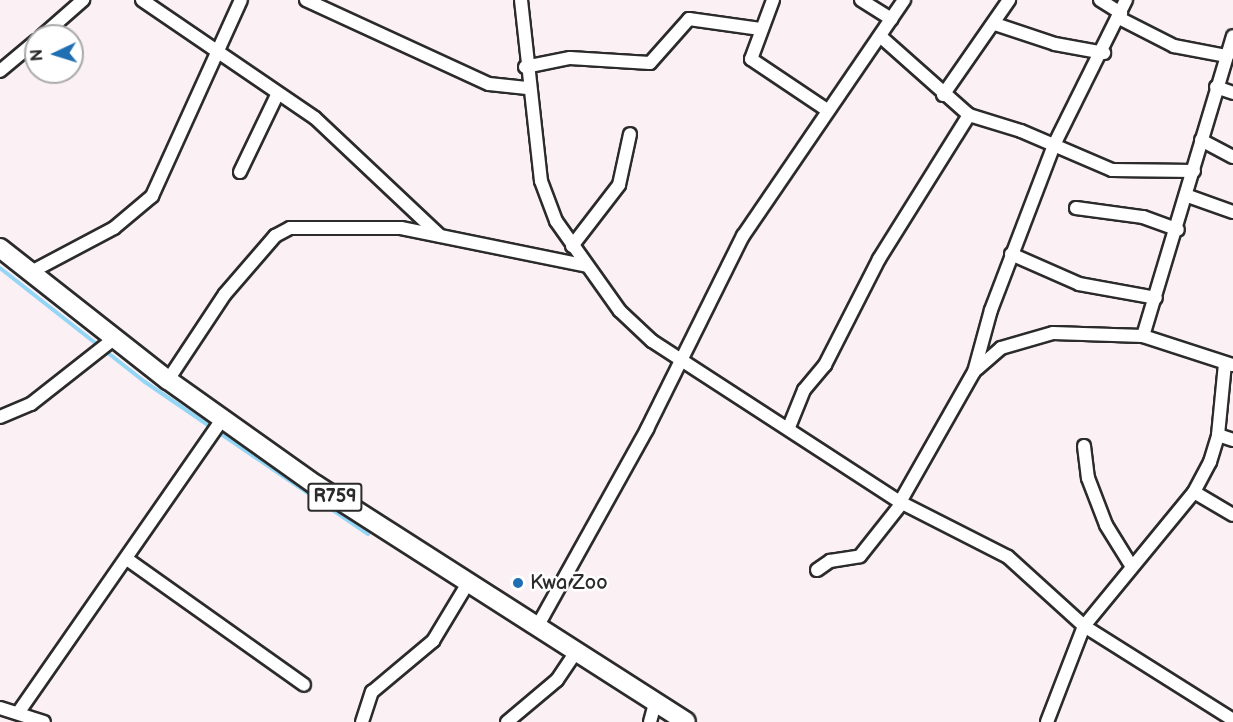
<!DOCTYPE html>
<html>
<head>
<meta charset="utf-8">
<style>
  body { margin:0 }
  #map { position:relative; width:1233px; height:722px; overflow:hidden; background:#fbf0f4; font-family:"Balsamiq Sans",sans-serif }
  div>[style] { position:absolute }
  .stream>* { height:4px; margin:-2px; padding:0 2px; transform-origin:2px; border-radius:2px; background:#94d6f6 }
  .roads { filter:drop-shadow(2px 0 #2b2b2b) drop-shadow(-2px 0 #2b2b2b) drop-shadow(0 2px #2b2b2b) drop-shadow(0 -2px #2b2b2b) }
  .street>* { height:12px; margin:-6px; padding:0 6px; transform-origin:6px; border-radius:6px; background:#fff }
  .primary>* { height:18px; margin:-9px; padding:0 9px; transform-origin:9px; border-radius:9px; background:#fff }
  .dots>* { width:16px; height:16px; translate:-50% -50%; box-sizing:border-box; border:3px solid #fff; border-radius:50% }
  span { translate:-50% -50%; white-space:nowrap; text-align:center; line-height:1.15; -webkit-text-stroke:5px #fff; paint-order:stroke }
  .shield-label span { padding:2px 4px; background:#fff; border:2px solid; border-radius:4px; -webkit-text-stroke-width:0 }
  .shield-label { font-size:18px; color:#2b2b2b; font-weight:700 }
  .poi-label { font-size:20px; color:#2b2b2b }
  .left { translate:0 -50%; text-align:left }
  .north { position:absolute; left:24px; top:24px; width:60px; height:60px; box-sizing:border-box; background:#fff; border:2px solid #aaa; border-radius:50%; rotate:266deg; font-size:16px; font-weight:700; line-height:24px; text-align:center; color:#2b2b2b }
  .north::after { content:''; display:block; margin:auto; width:21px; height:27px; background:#1f6fb2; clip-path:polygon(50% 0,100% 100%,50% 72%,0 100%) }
</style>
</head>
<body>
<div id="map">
  <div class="stream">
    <div style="left:0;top:268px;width:184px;rotate:38.2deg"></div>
    <div style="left:145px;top:382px;width:270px;rotate:34.3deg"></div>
  </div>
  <div class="roads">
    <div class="street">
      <div style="left:142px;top:0;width:209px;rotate:34.3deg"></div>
      <div style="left:315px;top:118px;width:172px;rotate:43.3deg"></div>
      <div style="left:306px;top:0;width:201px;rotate:24.7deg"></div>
      <div style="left:489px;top:84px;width:38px;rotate:6deg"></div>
      <div style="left:521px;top:0;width:182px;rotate:83.7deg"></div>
      <div style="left:541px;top:181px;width:43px;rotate:69.4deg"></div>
      <div style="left:556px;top:221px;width:110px;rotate:54.6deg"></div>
      <div style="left:620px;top:311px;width:44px;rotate:43.2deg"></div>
      <div style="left:652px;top:341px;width:296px;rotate:33deg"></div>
      <div style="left:900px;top:502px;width:121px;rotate:27deg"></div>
      <div style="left:1008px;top:557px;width:103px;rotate:42.2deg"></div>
      <div style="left:1084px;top:626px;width:176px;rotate:32.2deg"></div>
      <div style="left:773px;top:0;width:63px;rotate:110.4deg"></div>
      <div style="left:751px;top:59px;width:92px;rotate:33.9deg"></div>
      <div style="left:861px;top:0;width:36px;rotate:32deg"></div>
      <div style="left:1100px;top:0;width:25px;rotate:32deg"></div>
      <div style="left:1119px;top:18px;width:62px;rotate:27deg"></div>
      <div style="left:1174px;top:46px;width:54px;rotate:10.7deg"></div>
      <div style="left:995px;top:24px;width:63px;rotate:18.4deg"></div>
      <div style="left:1055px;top:44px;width:50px;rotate:10.4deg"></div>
      <div style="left:42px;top:36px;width:55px;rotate:-41.3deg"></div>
      <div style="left:880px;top:36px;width:119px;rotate:41.6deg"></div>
      <div style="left:969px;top:115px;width:54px;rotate:17.1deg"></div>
      <div style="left:1021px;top:131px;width:99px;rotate:23.2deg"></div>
      <div style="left:1112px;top:170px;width:82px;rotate:0.7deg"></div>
      <div style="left:525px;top:67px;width:46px;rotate:-11.3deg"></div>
      <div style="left:570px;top:58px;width:80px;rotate:3.6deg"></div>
      <div style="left:650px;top:63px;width:59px;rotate:-48.4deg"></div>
      <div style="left:689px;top:19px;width:72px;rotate:8deg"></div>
      <div style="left:0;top:71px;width:47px;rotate:-39.8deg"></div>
      <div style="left:1216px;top:87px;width:18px;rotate:19deg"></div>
      <div style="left:943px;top:95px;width:116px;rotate:-55.2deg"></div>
      <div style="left:1201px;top:140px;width:36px;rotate:28deg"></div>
      <div style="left:240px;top:172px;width:85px;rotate:-64.3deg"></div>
      <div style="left:1188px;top:196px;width:48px;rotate:19.6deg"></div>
      <div style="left:1076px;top:208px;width:68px;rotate:7.7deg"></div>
      <div style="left:1143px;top:217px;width:37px;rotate:20deg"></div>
      <div style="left:572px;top:246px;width:77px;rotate:-52.4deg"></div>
      <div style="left:619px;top:185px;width:52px;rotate:-77.8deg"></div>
      <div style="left:1011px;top:254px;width:74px;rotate:23.8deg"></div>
      <div style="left:1079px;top:284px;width:78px;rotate:10.3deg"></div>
      <div style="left:31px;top:272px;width:94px;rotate:-27.9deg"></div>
      <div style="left:114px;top:228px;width:50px;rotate:-40.1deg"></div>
      <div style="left:152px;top:196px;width:215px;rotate:-65.6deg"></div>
      <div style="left:1143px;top:336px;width:313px;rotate:-73.3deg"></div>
      <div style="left:977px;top:369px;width:32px;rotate:-41deg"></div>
      <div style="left:1001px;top:348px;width:54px;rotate:-16.1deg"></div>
      <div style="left:1053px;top:333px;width:90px;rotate:1.9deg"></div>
      <div style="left:1143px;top:336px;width:94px;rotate:18deg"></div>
      <div style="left:168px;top:380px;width:103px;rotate:-56.5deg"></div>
      <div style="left:225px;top:294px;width:77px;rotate:-49.2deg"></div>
      <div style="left:275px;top:236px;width:17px;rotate:-28deg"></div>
      <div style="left:290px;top:228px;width:111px"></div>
      <div style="left:401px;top:228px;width:190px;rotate:11.5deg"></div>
      <div style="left:0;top:417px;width:34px;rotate:-23deg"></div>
      <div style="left:31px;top:404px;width:108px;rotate:-38.2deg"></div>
      <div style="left:789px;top:427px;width:40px;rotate:-68deg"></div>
      <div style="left:804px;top:390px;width:33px;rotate:-50deg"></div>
      <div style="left:825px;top:365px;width:119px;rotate:-63deg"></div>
      <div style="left:879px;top:259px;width:170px;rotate:-58deg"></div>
      <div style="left:1218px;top:435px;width:16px;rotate:18deg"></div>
      <div style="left:1084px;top:446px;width:32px;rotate:83deg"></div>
      <div style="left:1088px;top:478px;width:50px;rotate:69deg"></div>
      <div style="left:1106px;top:525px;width:49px;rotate:58.2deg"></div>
      <div style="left:1194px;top:492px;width:45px;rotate:30.5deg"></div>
      <div style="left:900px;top:502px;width:150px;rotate:-60.4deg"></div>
      <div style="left:974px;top:372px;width:64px;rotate:-74.7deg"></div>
      <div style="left:991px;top:310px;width:177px;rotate:-69.1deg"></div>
      <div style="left:1054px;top:145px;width:162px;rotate:-63.6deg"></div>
      <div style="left:127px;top:559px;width:217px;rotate:35.4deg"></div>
      <div style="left:817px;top:570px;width:16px;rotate:-35deg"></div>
      <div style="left:830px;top:561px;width:30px;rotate:-9deg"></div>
      <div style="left:860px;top:556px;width:68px;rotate:-51.6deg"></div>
      <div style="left:537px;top:627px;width:227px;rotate:-60.9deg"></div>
      <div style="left:647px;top:429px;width:216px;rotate:-63.6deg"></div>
      <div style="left:743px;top:236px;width:286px;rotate:-55.7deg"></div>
      <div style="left:0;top:708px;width:46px;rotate:17.7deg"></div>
      <div style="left:18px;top:713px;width:359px;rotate:-55.2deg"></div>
      <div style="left:362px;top:722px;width:32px;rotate:-72deg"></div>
      <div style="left:372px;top:692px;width:80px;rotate:-39.9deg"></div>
      <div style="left:433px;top:641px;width:68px;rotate:-58.9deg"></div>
      <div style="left:507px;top:722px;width:65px;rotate:-40deg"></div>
      <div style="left:557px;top:680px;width:36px;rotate:-56deg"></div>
      <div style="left:650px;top:722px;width:20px;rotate:-75deg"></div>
      <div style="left:1047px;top:722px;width:103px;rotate:-68.9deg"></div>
      <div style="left:1084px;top:626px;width:173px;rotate:-50.6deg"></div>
      <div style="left:1194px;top:492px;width:34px;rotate:-62deg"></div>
      <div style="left:1210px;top:462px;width:28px;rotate:-73deg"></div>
      <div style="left:1218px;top:435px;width:72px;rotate:-84.4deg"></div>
    </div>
    <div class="primary">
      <div style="left:0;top:248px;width:214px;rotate:38.2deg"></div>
      <div style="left:168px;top:380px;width:181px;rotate:35.4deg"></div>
      <div style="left:316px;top:485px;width:439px;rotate:32.6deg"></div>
    </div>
  </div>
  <div class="dots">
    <div style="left:518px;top:583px;background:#1f6fb2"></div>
  </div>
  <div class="shield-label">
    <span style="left:335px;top:497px">R759</span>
  </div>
  <div class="poi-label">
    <span class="left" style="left:530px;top:583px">Kwa Zoo</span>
  </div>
  <div class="north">N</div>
</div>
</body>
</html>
